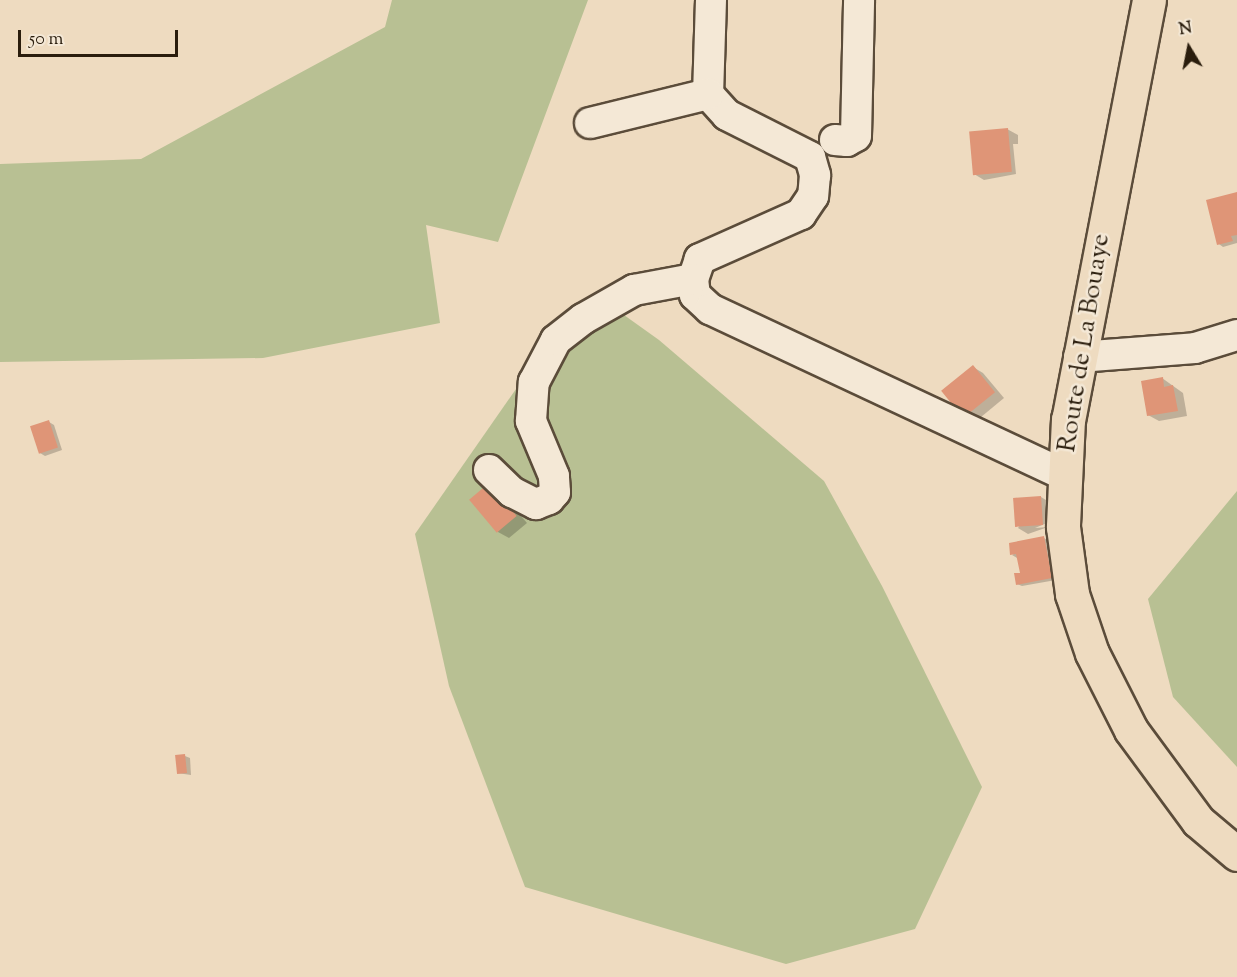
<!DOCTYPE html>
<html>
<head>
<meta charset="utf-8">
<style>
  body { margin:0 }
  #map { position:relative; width:1237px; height:977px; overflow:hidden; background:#eedbc0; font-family:"Sorts Mill Goudy",serif }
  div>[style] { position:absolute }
  .green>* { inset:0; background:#b8c093 }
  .shadow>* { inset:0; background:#0003 }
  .building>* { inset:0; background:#df9577; transform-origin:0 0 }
  .roads { filter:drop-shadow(2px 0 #5b4c3a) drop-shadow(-2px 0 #5b4c3a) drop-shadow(0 2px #5b4c3a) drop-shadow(0 -2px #5b4c3a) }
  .minor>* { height:30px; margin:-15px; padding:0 15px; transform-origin:15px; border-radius:15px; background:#f4e8d6 }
  .major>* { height:33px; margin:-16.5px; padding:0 16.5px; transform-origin:16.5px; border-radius:16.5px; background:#eedbc0 }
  span { translate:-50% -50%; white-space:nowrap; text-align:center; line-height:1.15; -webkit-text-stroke:5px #f4e8d6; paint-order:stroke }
  .street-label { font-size:26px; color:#2a1d0d }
  .north { position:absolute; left:1159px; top:18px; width:60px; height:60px; -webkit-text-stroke:4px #f4e8d6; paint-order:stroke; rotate:350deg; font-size:16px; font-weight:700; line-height:24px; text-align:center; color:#2a1d0d }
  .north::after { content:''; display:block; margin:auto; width:21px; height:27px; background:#2a1d0d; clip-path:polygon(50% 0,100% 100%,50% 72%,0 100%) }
  .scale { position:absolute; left:18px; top:30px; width:160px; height:27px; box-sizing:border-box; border:3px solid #2a1d0d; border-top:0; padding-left:8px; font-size:18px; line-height:21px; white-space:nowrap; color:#2a1d0d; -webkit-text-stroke:4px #f4e8d6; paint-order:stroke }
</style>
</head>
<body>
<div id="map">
  <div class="green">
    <div style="clip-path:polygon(392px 0,588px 0,498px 242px,426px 225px,440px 323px,263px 358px,0 362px,0 164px,141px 159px,385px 27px)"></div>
    <div style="clip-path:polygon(610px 305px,659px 340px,824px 481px,882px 586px,982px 787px,915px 929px,786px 964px,525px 887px,449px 686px,415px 534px,516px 389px)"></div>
    <div style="clip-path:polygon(1237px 491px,1237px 767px,1173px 697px,1148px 599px)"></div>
  </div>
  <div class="shadow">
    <div style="clip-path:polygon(1007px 129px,1018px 135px,1018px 144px,1013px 144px,1016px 174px,984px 180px,974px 174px)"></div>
    <div style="clip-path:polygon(1237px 194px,1237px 243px,1223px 247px,1219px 244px)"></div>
    <div style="clip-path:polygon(973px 367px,983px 373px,1004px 398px,975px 422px,964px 416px)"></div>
    <div style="clip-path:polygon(1162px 378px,1183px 393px,1187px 416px,1159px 421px,1148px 415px)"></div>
    <div style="clip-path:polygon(49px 422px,54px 425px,62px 450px,45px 456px,40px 453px)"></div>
    <div style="clip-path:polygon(1041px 497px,1051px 503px,1047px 523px,1035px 528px,1048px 527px,1028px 534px,1018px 528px)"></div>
    <div style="clip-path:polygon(471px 500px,515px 509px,527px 523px,509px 538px,498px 532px)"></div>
    <div style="clip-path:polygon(1044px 538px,1054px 544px,1056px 580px,1022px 586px,1017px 584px,1022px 573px,1019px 559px,1012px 555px)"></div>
    <div style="clip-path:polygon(185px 756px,190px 758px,191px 775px,177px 773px)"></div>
  </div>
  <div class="building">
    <div style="left:1008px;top:128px;width:44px;height:39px;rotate:85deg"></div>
    <div style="clip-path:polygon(1237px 192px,1237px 235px,1231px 236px,1233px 241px,1217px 245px,1206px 200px)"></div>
    <div style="left:973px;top:365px;width:35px;height:41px;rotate:51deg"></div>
    <div style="clip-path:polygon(1163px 377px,1164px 387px,1173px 385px,1178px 411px,1147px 416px,1141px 381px)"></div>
    <div style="left:49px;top:420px;width:29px;height:20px;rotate:72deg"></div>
    <div style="left:489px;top:483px;width:43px;height:26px;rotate:50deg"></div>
    <div style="left:1041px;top:496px;width:29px;height:28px;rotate:86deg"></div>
    <div style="clip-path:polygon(1044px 536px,1052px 578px,1016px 585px,1014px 573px,1020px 573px,1016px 554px,1010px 555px,1009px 543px)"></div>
    <div style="left:185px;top:754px;width:19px;height:10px;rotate:84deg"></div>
  </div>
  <div class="roads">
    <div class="minor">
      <div style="left:711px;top:0;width:94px;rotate:91.8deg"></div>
      <div style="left:708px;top:94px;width:28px;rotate:48deg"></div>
      <div style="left:727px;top:115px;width:93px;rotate:26.8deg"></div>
      <div style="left:810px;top:157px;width:19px;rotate:74deg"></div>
      <div style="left:815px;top:175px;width:21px;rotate:95deg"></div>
      <div style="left:813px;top:196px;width:22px;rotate:124deg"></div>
      <div style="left:801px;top:214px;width:111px;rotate:156deg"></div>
      <div style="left:700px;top:259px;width:21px;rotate:109deg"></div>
      <div style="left:693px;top:279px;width:16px;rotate:83deg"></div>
      <div style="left:695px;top:295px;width:21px;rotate:43deg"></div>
      <div style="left:710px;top:309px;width:392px;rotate:25.1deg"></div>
      <div style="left:590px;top:123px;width:122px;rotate:-13.8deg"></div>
      <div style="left:835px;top:140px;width:12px;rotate:5deg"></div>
      <div style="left:847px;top:141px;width:10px;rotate:-29deg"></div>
      <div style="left:856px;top:136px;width:136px;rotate:-88.7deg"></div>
      <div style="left:1079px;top:357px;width:116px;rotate:-4.4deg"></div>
      <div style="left:1195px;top:348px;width:44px;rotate:-17.2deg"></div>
      <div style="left:489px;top:470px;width:32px;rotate:44deg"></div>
      <div style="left:512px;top:492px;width:27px;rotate:27deg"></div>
      <div style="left:536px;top:504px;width:14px;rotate:-21deg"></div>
      <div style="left:549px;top:499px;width:9px;rotate:-49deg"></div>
      <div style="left:555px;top:492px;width:16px;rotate:-94deg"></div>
      <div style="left:554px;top:476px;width:60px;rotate:-112.7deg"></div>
      <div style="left:531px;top:421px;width:39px;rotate:-86deg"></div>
      <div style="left:534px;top:382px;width:47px;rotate:-62.4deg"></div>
      <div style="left:556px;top:340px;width:34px;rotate:-38deg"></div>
      <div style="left:583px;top:319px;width:59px;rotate:-29.6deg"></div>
      <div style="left:634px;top:290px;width:60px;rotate:-10.6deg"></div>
    </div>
    <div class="major">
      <div style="left:1149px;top:0;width:427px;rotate:100.9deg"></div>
      <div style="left:1068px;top:419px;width:108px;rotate:92.7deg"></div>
      <div style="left:1063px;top:527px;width:68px;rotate:82.3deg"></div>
      <div style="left:1072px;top:594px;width:62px;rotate:71.3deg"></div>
      <div style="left:1092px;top:653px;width:86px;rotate:63.1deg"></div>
      <div style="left:1131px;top:730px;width:113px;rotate:53.6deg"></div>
      <div style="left:1198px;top:821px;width:51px;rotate:40.2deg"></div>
    </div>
  </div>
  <div class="street-label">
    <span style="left:1085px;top:343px;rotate:-81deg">Route de La Bouaye</span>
  </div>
  <div class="north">N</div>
  <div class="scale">50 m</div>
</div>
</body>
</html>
